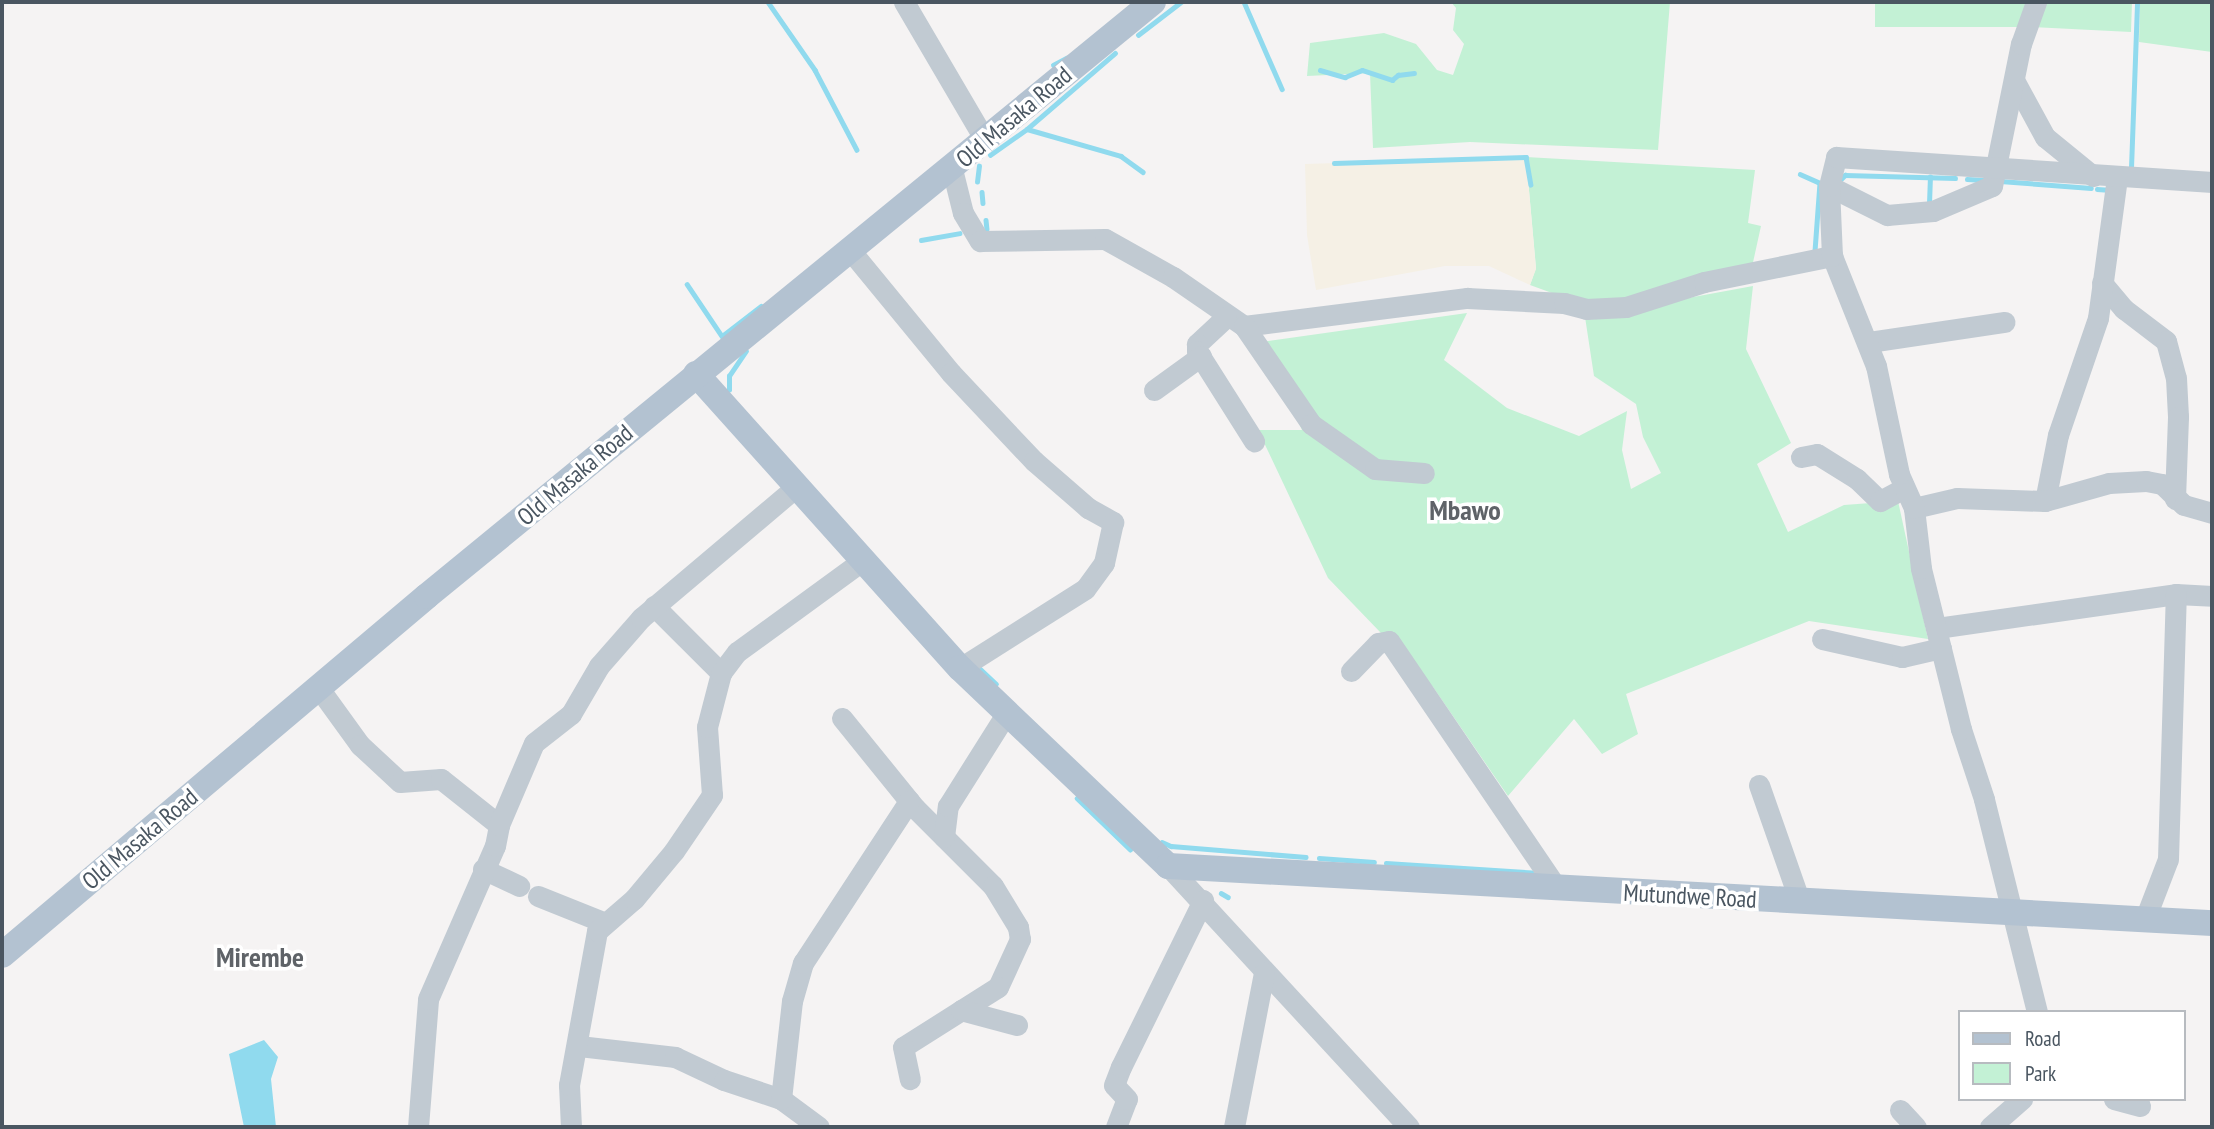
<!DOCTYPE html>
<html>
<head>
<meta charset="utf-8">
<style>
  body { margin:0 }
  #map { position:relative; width:2214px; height:1129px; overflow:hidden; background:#f5f3f3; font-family:"PT Sans Narrow",sans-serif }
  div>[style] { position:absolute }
  .green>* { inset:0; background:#c3f1d5; transform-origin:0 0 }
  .sand>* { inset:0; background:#f5f0e5 }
  .water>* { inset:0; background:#90daee }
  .stream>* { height:4.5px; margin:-2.25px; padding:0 2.25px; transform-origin:2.25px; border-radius:2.25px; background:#90daee }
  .minor>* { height:21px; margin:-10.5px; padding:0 10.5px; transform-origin:10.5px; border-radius:10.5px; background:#c1cad2 }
  .major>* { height:26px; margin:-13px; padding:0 13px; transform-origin:13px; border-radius:13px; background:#b3c2d1 }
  span { translate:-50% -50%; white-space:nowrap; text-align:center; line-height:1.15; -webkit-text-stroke:7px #fff; paint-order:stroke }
  .street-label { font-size:24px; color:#4a5661 }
  .quarter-label { font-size:28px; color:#5f6368; font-weight:700 }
  .frame { position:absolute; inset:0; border:4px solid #4a5661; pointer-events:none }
  .legend { position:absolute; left:1958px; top:1010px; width:228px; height:91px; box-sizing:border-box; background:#fff; border:2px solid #b7bbc0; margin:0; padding:9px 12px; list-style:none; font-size:21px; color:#4a5661 }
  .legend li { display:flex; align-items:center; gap:14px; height:35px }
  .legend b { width:35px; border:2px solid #b7bbc0 }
</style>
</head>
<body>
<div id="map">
  <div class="green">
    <div style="clip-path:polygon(1451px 2px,1670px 2px,1658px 150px,1470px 142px,1373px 148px,1370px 73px,1307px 76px,1310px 43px,1384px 33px,1416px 44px,1437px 70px,1453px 75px,1464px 44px,1453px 30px,1456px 8px)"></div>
    <div style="left:1875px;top:2px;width:150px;height:25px"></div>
    <div style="clip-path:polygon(2043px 2px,2132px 2px,2131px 32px,2032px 27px)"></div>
    <div style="clip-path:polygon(2140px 2px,2212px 2px,2212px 52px,2139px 42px)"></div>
    <div style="clip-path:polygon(1526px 157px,1755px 170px,1748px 223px,1761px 226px,1752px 267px,1651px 295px,1585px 305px,1530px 285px,1536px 268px)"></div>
    <div style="clip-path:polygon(1753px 286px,1746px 349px,1791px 443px,1757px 464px,1788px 532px,1844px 505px,1898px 501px,1928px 639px,1809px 621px,1626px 694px,1638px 734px,1602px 754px,1574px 719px,1508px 796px,1433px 687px,1328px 578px,1258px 430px,1302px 430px,1261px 342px,1467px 313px,1444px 360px,1507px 408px,1579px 436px,1627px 411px,1622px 450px,1631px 489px,1661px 473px,1643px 437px,1636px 404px,1594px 376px,1585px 317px)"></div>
  </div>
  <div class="sand">
    <div style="clip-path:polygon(1526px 157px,1536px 269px,1530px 285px,1489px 266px,1445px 266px,1316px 290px,1307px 235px,1305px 164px)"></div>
  </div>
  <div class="water">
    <div style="clip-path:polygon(264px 1040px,278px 1057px,271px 1079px,276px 1127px,244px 1127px,229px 1054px)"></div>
  </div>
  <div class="stream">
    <div style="left:768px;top:2px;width:83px;rotate:55.3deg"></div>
    <div style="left:815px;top:70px;width:90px;rotate:62.3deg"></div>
    <div style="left:1244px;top:2px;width:95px;rotate:66.4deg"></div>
    <div style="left:1138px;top:35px;width:54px;rotate:-37.5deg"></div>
    <div style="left:1053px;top:65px;width:15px;rotate:-28deg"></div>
    <div style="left:1320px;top:70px;width:26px;rotate:16deg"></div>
    <div style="left:1345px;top:77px;width:18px;rotate:-22deg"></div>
    <div style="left:1362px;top:70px;width:32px;rotate:18deg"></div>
    <div style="left:1392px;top:80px;width:8px;rotate:-40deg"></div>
    <div style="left:1398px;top:75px;width:16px;rotate:-7deg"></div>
    <div style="left:1027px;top:129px;width:116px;rotate:-40.8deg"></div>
    <div style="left:990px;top:155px;width:45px;rotate:-35.1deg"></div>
    <div style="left:1027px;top:129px;width:98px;rotate:16deg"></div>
    <div style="left:1121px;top:156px;width:27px;rotate:36deg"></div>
    <div style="left:1334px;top:163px;width:192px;rotate:-1.8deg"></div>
    <div style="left:1526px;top:157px;width:28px;rotate:80deg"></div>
    <div style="left:2131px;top:168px;width:166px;rotate:-87.9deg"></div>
    <div style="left:1800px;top:174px;width:22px;rotate:24deg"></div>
    <div style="left:1820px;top:183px;width:68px;rotate:94.2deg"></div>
    <div style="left:1967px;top:179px;width:17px;rotate:3deg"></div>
    <div style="left:2000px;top:181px;width:91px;rotate:4.4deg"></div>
    <div style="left:977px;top:182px;width:16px;rotate:-83deg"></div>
    <div style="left:1838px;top:182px;width:10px;rotate:-45deg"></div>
    <div style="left:1845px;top:175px;width:110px;rotate:1.6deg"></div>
    <div style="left:2097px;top:189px;width:14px;rotate:4deg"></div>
    <div style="left:982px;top:192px;width:11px;rotate:85deg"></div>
    <div style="left:1929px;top:204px;width:27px;rotate:-88deg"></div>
    <div style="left:986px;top:220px;width:9px;rotate:84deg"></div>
    <div style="left:921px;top:240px;width:39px;rotate:-10deg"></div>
    <div style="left:687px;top:284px;width:63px;rotate:56.1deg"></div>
    <div style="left:722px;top:336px;width:49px;rotate:-37.6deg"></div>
    <div style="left:729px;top:390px;width:14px;rotate:-90deg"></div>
    <div style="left:729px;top:376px;width:30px;rotate:-56deg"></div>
    <div style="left:977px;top:666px;width:26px;rotate:43deg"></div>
    <div style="left:1077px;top:798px;width:74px;rotate:43.9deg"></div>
    <div style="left:1162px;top:842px;width:10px;rotate:24deg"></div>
    <div style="left:1171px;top:846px;width:135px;rotate:4.7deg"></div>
    <div style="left:1319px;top:858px;width:55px;rotate:4.2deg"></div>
    <div style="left:1386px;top:863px;width:154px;rotate:3.7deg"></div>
    <div style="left:1221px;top:893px;width:8px;rotate:30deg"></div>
  </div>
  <div class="minor">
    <div style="left:904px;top:2px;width:162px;rotate:59.6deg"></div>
    <div style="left:2014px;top:80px;width:65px;rotate:61.5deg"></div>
    <div style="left:2045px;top:137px;width:62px;rotate:39.1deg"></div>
    <div style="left:952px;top:169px;width:45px;rotate:76deg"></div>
    <div style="left:963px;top:213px;width:33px;rotate:59deg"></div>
    <div style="left:980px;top:241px;width:125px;rotate:-0.9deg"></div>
    <div style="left:1105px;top:239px;width:78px;rotate:29.2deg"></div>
    <div style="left:1173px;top:277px;width:86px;rotate:34.6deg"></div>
    <div style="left:1244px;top:326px;width:225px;rotate:-7.2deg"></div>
    <div style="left:1467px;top:298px;width:97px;rotate:3deg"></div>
    <div style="left:1564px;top:303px;width:23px;rotate:15deg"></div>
    <div style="left:1586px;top:309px;width:40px;rotate:-2.9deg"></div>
    <div style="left:1626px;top:307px;width:82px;rotate:-17.8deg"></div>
    <div style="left:1704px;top:282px;width:131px;rotate:-11.5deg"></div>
    <div style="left:1829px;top:186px;width:65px;rotate:26.6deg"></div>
    <div style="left:1887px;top:215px;width:46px;rotate:-5deg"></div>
    <div style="left:1933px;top:211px;width:64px;rotate:-23deg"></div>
    <div style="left:1992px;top:186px;width:145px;rotate:-78.5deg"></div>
    <div style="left:2021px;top:44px;width:45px;rotate:-70.3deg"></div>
    <div style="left:850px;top:250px;width:159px;rotate:50.6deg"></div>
    <div style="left:951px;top:373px;width:121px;rotate:46.7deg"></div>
    <div style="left:1034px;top:461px;width:72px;rotate:41deg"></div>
    <div style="left:1088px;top:508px;width:29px;rotate:29deg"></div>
    <div style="left:1113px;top:522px;width:42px;rotate:102.4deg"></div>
    <div style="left:1104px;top:563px;width:32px;rotate:126deg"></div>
    <div style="left:1085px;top:589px;width:148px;rotate:147.7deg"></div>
    <div style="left:2102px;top:283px;width:34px;rotate:50deg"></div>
    <div style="left:2124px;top:309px;width:53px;rotate:37.3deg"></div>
    <div style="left:2166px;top:341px;width:38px;rotate:75deg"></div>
    <div style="left:2176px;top:378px;width:39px;rotate:87deg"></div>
    <div style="left:2178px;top:417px;width:82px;rotate:92.1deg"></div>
    <div style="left:1226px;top:317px;width:40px;rotate:137deg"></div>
    <div style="left:1197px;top:344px;width:7px;rotate:90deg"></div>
    <div style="left:1197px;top:351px;width:107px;rotate:57.7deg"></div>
    <div style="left:1244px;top:326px;width:119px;rotate:55.6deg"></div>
    <div style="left:1311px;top:424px;width:78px;rotate:35.1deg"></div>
    <div style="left:1375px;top:469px;width:49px;rotate:4.7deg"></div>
    <div style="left:1869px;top:342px;width:137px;rotate:-8.4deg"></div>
    <div style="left:1154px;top:390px;width:58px;rotate:-35.9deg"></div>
    <div style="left:1801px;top:457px;width:16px;rotate:-11deg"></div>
    <div style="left:1817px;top:454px;width:47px;rotate:32deg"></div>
    <div style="left:1857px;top:479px;width:32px;rotate:44deg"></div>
    <div style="left:1880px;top:501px;width:27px;rotate:-28deg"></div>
    <div style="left:2045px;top:501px;width:67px;rotate:-78.9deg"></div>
    <div style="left:2058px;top:435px;width:124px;rotate:-71.1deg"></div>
    <div style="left:2098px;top:318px;width:141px;rotate:-82.3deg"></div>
    <div style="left:1914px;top:508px;width:44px;rotate:-13.1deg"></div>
    <div style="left:1957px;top:498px;width:88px;rotate:2deg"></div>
    <div style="left:2045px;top:501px;width:66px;rotate:-15.7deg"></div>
    <div style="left:2109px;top:483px;width:37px;rotate:-3deg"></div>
    <div style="left:2146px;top:481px;width:16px;rotate:11deg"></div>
    <div style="left:2162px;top:484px;width:30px;rotate:44deg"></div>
    <div style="left:2184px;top:505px;width:29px;rotate:16deg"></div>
    <div style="left:654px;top:606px;width:95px;rotate:45deg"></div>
    <div style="left:1937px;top:628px;width:241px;rotate:-8.1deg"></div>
    <div style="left:2176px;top:594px;width:36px;rotate:3deg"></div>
    <div style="left:1822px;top:639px;width:82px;rotate:12.7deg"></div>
    <div style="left:1902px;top:657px;width:40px;rotate:-13deg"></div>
    <div style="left:1351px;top:671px;width:39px;rotate:-46deg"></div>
    <div style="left:1378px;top:643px;width:11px;rotate:-10deg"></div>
    <div style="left:1389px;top:641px;width:299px;rotate:55.8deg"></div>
    <div style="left:318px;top:687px;width:72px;rotate:54.1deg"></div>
    <div style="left:360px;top:745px;width:54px;rotate:42.8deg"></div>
    <div style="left:400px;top:782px;width:41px;rotate:-4.2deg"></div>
    <div style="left:441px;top:779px;width:74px;rotate:38.4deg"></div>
    <div style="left:842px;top:718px;width:116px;rotate:51deg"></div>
    <div style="left:915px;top:808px;width:110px;rotate:45deg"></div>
    <div style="left:993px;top:886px;width:48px;rotate:58.6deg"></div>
    <div style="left:1018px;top:927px;width:12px;rotate:81deg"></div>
    <div style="left:1020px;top:939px;width:53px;rotate:114.6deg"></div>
    <div style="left:998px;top:987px;width:112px;rotate:147.7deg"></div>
    <div style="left:903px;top:1047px;width:33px;rotate:78deg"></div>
    <div style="left:1759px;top:785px;width:124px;rotate:70.7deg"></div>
    <div style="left:944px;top:837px;width:31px;rotate:-83deg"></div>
    <div style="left:948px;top:806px;width:109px;rotate:-57.8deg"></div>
    <div style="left:1168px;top:866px;width:355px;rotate:47.3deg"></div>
    <div style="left:483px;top:869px;width:40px;rotate:25deg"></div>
    <div style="left:538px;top:896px;width:70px;rotate:21.8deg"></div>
    <div style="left:2145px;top:919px;width:64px;rotate:-69deg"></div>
    <div style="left:2168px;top:859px;width:265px;rotate:-88.3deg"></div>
    <div style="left:961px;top:1010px;width:58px;rotate:15deg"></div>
    <div style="left:2037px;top:1012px;width:219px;rotate:-104deg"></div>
    <div style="left:1984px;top:799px;width:74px;rotate:-108.2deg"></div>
    <div style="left:1961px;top:729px;width:166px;rotate:-104deg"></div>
    <div style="left:1921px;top:568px;width:60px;rotate:-96.7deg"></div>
    <div style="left:1914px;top:508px;width:37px;rotate:-114deg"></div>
    <div style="left:1899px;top:474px;width:110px;rotate:-102deg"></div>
    <div style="left:1876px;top:366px;width:118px;rotate:-111.8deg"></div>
    <div style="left:1832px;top:256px;width:70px;rotate:-92.5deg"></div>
    <div style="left:1829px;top:186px;width:30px;rotate:-76deg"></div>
    <div style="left:1836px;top:157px;width:377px;rotate:3.8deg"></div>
    <div style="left:579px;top:1046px;width:97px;rotate:6.5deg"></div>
    <div style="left:675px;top:1057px;width:54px;rotate:25.1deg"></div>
    <div style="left:724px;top:1080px;width:60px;rotate:18.4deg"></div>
    <div style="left:781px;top:1099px;width:47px;rotate:36.4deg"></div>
    <div style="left:781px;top:1099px;width:99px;rotate:-83.6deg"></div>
    <div style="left:792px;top:1001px;width:40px;rotate:-74deg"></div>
    <div style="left:803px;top:963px;width:194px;rotate:-56.8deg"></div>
    <div style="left:2114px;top:1099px;width:27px;rotate:15deg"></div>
    <div style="left:1900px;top:1110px;width:23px;rotate:47deg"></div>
    <div style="left:418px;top:1127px;width:128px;rotate:-85.5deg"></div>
    <div style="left:428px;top:999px;width:167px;rotate:-66.4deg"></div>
    <div style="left:495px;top:846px;width:21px;rotate:-79deg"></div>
    <div style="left:499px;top:825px;width:89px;rotate:-66.9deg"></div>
    <div style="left:534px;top:743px;width:47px;rotate:-38.1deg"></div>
    <div style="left:571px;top:714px;width:56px;rotate:-59.7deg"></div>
    <div style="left:599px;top:666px;width:64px;rotate:-48.8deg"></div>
    <div style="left:641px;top:618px;width:203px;rotate:-40.2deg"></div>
    <div style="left:571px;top:1127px;width:42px;rotate:-92.7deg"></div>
    <div style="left:569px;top:1085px;width:157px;rotate:-79.7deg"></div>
    <div style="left:597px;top:931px;width:49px;rotate:-40.9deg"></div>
    <div style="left:634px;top:899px;width:62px;rotate:-50.2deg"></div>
    <div style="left:674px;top:851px;width:68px;rotate:-55.8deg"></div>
    <div style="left:712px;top:795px;width:68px;rotate:-94.2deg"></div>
    <div style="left:707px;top:727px;width:56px;rotate:-75.5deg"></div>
    <div style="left:721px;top:673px;width:26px;rotate:-53deg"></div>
    <div style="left:737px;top:652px;width:155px;rotate:-36.1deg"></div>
    <div style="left:1116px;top:1127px;width:30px;rotate:-69deg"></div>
    <div style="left:1127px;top:1099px;width:19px;rotate:-133deg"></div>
    <div style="left:1114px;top:1085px;width:19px;rotate:-69deg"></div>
    <div style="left:1121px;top:1067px;width:186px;rotate:-63.8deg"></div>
    <div style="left:1234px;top:1127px;width:157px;rotate:-79deg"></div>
    <div style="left:1990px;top:1127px;width:43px;rotate:-41.2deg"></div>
  </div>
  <div class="major">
    <div style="left:696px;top:374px;width:395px;rotate:48.1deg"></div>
    <div style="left:960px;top:668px;width:287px;rotate:43.6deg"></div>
    <div style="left:1168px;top:866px;width:1046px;rotate:3.13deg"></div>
    <div style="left:2px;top:955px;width:556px;rotate:-40.19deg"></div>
    <div style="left:427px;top:596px;width:938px;rotate:-39.29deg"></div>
  </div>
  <div class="street-label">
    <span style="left:1014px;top:117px;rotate:-40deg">Old Masaka Road</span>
    <span style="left:575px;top:475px;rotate:-40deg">Old Masaka Road</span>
    <span style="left:140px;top:839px;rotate:-40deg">Old Masaka Road</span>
    <span style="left:1690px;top:896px;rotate:3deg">Mutundwe Road</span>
  </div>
  <div class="quarter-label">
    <span style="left:1465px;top:510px">Mbawo</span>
    <span style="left:260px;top:957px">Mirembe</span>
  </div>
  <div class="frame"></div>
  <ul class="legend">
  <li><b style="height:9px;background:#b3c2d1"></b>Road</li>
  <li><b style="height:19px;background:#c3f1d5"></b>Park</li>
  </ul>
</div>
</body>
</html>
